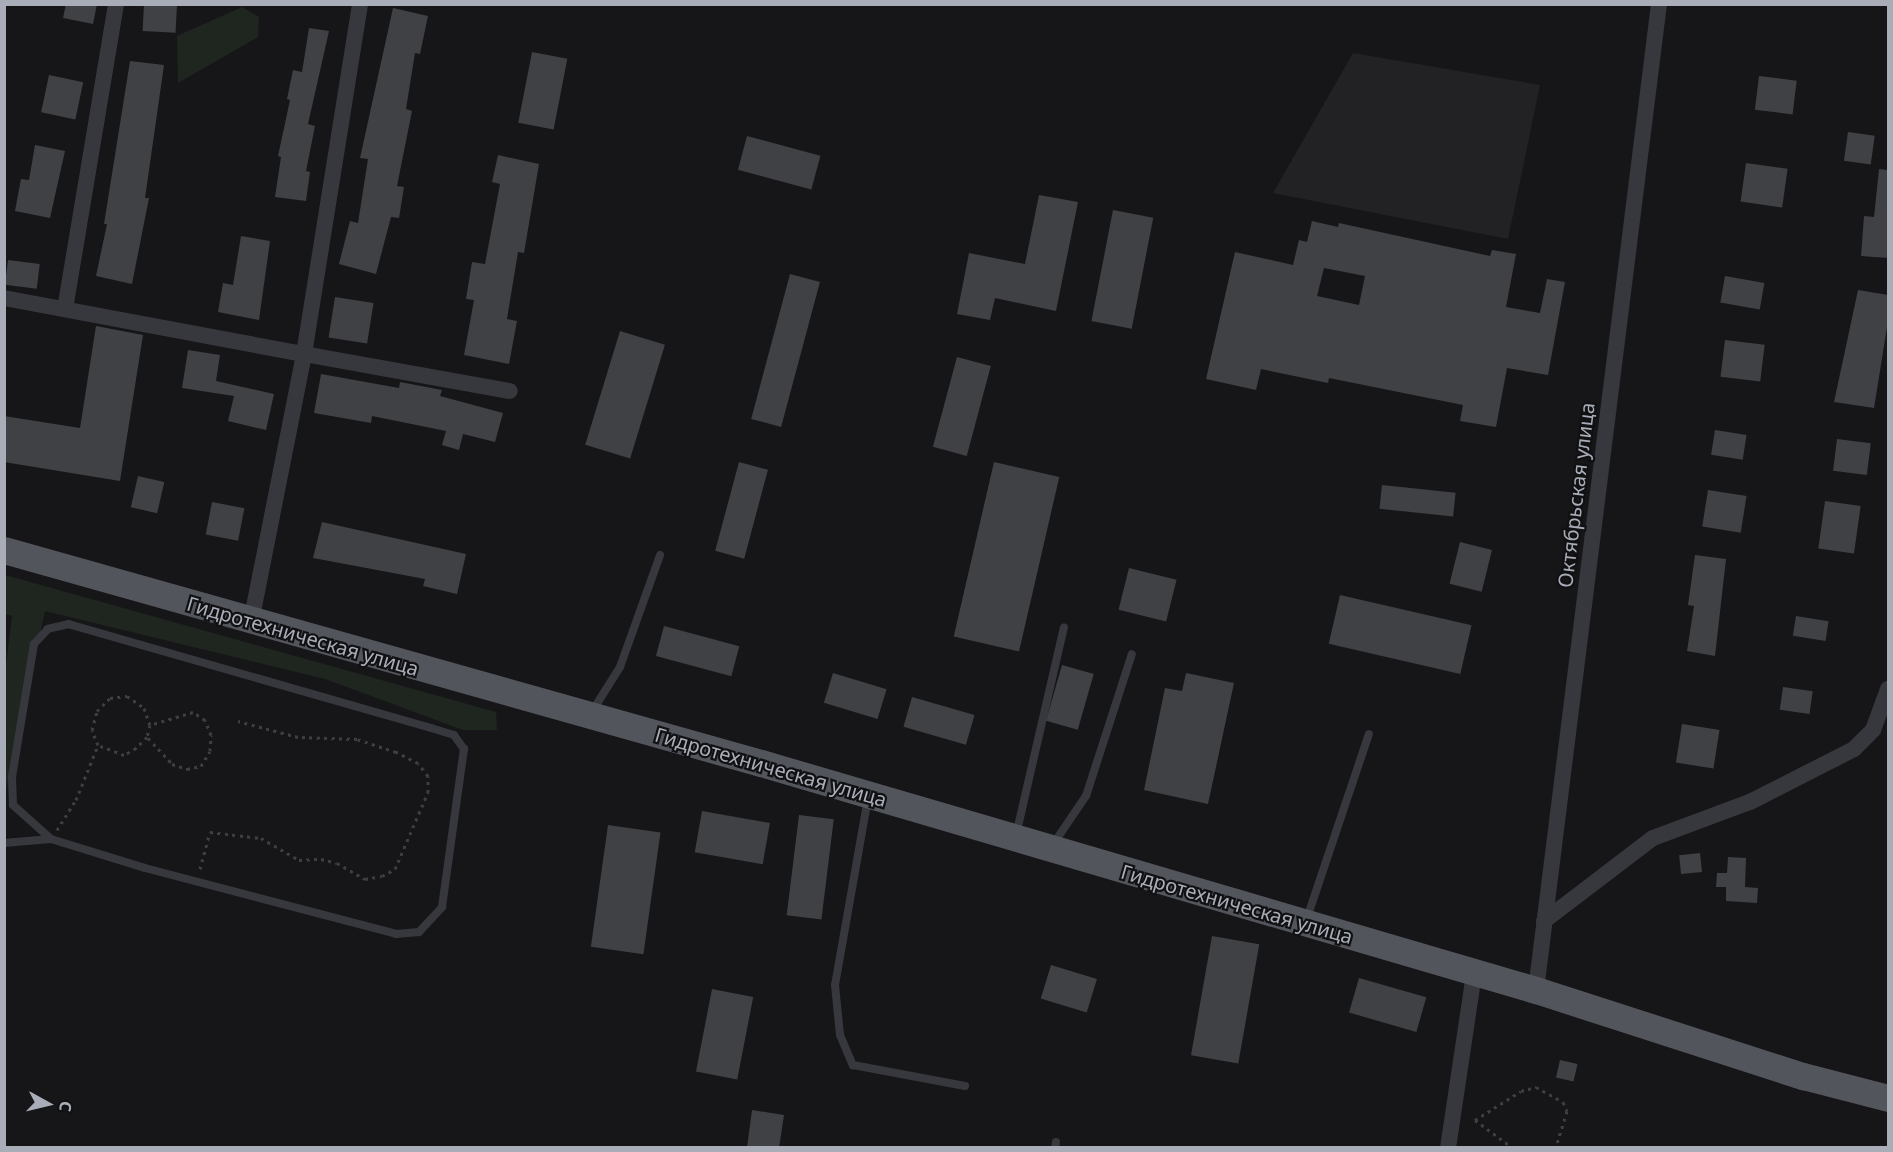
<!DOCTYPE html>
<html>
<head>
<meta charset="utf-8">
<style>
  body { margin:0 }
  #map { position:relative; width:1893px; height:1152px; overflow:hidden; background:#161618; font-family:"Noto Sans",sans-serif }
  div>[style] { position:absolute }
  .built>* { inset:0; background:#222225 }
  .green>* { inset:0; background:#1e261f }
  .building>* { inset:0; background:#404145; transform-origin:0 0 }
  .path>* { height:3px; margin-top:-1.5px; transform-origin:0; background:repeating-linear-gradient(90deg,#3d3f44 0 3px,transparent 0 7.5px) }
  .lane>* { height:8px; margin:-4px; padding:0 4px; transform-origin:4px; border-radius:4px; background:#37383d }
  .street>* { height:16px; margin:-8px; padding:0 8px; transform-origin:8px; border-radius:8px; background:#37383d }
  .primary>* { height:27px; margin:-13.5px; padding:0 13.5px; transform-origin:13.5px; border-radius:13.5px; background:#53555c }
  span { translate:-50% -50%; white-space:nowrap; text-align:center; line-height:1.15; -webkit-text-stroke:4.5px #111113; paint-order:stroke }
  .street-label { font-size:20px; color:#a8adb8 }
  .frame { position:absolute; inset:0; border:6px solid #a8adb8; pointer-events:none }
  .north { position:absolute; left:18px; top:1074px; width:60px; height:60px; -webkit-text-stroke:4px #111113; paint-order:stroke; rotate:98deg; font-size:16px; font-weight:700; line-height:24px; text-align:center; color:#a8adb8 }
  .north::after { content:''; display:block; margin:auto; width:21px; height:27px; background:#a8adb8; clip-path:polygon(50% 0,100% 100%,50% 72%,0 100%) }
</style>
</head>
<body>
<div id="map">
  <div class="built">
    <div style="clip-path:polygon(1353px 53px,1540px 85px,1508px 239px,1273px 193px)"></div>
  </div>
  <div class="green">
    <div style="clip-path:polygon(242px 7px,259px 17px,258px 37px,178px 83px,177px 36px)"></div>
    <div style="clip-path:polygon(5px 575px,496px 712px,497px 730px,463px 730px,325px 679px,45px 611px,5px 794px,4px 681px,12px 616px,5px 614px)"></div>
  </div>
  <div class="building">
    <div style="clip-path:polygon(66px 4px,97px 4px,93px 24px,63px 18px)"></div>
    <div style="left:144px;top:4px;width:33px;height:27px;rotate:3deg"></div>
    <div style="clip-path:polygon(393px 8px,428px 16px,420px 54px,415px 53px,406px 109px,412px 111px,397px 186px,404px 187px,399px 218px,391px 217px,376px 274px,339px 264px,350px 221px,358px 223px,368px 159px,360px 158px)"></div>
    <div style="clip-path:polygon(309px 28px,329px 31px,308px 124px,315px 126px,306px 171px,310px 172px,306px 201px,275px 197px,281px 157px,278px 156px,290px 100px,287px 99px,293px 70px,302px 72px)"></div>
    <div style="left:532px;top:52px;width:36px;height:72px;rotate:11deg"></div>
    <div style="clip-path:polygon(130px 61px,164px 65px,145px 198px,149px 198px,132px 284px,96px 276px,107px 224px,104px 224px)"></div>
    <div style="left:49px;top:75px;width:35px;height:38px;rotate:12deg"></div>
    <div style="left:1759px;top:76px;width:38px;height:34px;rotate:7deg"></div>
    <div style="left:1848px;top:132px;width:27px;height:29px;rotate:8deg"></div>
    <div style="left:747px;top:136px;width:76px;height:35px;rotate:15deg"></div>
    <div style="clip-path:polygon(35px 145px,65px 151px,50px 218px,15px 211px,21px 179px,29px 180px)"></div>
    <div style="clip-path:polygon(498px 155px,539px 164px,524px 253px,518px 252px,507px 319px,517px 321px,509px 364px,464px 355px,474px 300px,466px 299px,472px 262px,485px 264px,500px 184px,492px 182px)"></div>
    <div style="left:1746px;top:163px;width:42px;height:39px;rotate:8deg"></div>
    <div style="clip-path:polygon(1879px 169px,1888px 170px,1888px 258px,1861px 256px,1864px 216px,1874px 217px)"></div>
    <div style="clip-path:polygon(1039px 195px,1078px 202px,1056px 311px,995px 298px,990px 320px,957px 314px,969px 253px,1025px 264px)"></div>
    <div style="left:1113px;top:210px;width:41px;height:113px;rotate:11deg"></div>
    <div style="clip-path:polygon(evenodd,1312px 221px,1338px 227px,1339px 223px,1490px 256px,1492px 250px,1516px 254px,1506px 307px,1540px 313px,1547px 279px,1565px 282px,1548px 375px,1507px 368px,1496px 427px,1460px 421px,1463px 405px,1329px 378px,1328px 383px,1261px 369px,1256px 390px,1206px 379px,1235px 252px,1293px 265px,1299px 240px,1307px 242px,1312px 221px,1324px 268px,1365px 276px,1359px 305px,1317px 296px,1324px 268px)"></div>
    <div style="clip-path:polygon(241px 236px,270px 241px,259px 320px,218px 312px,223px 283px,233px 285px)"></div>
    <div style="left:8px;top:260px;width:32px;height:25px;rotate:7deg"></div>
    <div style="left:790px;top:274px;width:31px;height:150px;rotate:15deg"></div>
    <div style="left:1725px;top:276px;width:40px;height:27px;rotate:10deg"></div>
    <div style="clip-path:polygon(1858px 290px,1888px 295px,1888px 321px,1874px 408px,1834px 402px)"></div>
    <div style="left:335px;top:297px;width:39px;height:41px;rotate:9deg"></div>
    <div style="clip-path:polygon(96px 326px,143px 335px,120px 481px,4px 462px,4px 416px,80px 428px)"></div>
    <div style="left:620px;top:331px;width:47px;height:119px;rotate:17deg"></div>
    <div style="left:1725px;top:340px;width:40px;height:37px;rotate:7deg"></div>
    <div style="clip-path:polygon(188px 350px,220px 355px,216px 381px,274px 394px,266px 430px,228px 421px,234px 396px,182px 388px)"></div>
    <div style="left:957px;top:357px;width:35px;height:93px;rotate:15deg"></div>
    <div style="clip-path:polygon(321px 374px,399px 388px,400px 382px,442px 390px,440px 396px,503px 413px,495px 442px,463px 434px,459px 450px,442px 445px,446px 431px,372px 416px,371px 423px,314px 413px)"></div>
    <div style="left:1715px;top:430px;width:32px;height:25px;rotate:9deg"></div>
    <div style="left:1837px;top:439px;width:34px;height:32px;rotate:7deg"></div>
    <div style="left:739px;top:462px;width:30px;height:92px;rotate:15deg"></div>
    <div style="left:994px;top:462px;width:67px;height:179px;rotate:13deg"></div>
    <div style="left:138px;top:476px;width:27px;height:32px;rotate:13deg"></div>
    <div style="left:1382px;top:485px;width:74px;height:24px;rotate:6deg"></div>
    <div style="left:1708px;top:490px;width:39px;height:37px;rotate:9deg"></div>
    <div style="left:1825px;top:501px;width:36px;height:48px;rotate:8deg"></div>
    <div style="left:212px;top:502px;width:33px;height:33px;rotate:11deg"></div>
    <div style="clip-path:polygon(322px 522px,466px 554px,457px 594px,423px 586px,425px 579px,313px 558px)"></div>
    <div style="left:1460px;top:542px;width:33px;height:43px;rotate:14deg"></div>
    <div style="clip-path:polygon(1695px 555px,1726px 559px,1715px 656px,1687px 651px,1694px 606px,1688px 605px)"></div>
    <div style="left:1129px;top:568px;width:49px;height:43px;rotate:14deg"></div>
    <div style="left:1340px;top:595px;width:135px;height:50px;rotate:13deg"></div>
    <div style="left:1796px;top:616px;width:33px;height:20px;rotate:9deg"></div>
    <div style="left:664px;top:626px;width:78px;height:31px;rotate:15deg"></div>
    <div style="left:1062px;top:665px;width:33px;height:58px;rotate:16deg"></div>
    <div style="left:833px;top:673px;width:56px;height:31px;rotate:17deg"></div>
    <div style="clip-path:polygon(1186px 673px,1234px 683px,1208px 804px,1144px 790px,1165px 688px,1182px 691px)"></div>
    <div style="left:1783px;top:687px;width:30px;height:23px;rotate:8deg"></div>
    <div style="left:912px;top:697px;width:65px;height:31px;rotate:16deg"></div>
    <div style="left:1682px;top:724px;width:38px;height:39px;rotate:9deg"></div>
    <div style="left:702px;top:811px;width:69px;height:42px;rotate:10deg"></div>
    <div style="left:799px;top:815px;width:35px;height:101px;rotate:7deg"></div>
    <div style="left:608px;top:825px;width:53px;height:123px;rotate:8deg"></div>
    <div style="left:1700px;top:853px;width:19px;height:21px;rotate:84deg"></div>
    <div style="clip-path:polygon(1728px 857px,1746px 858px,1745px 887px,1758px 888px,1757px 903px,1726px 901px,1726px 887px,1716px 887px,1717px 873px,1727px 873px)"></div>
    <div style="left:1212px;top:936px;width:48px;height:121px;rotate:10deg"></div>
    <div style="left:1051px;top:965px;width:48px;height:35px;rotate:17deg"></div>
    <div style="left:1359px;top:978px;width:70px;height:36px;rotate:16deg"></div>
    <div style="left:712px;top:989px;width:42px;height:84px;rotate:11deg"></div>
    <div style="left:1560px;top:1060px;width:18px;height:18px;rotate:13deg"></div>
    <div style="clip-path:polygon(752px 1110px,784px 1115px,779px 1148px,747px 1148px)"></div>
  </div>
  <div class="path">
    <div style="left:148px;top:738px;width:35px;rotate:47deg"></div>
    <div style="left:172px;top:764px;width:16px;rotate:18deg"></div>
    <div style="left:187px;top:769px;width:14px;rotate:-12deg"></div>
    <div style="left:201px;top:766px;width:17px;rotate:-59deg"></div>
    <div style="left:210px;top:751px;width:16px;rotate:-86deg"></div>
    <div style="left:211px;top:735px;width:16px;rotate:-112deg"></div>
    <div style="left:205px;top:720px;width:14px;rotate:-146deg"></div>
    <div style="left:193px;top:712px;width:45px;rotate:163.2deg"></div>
    <div style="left:57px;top:830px;width:36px;rotate:-58deg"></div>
    <div style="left:76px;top:800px;width:59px;rotate:-68.2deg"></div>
    <div style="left:98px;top:745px;width:16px;rotate:-112deg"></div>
    <div style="left:92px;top:730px;width:20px;rotate:-75deg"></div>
    <div style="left:97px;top:711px;width:18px;rotate:-45deg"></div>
    <div style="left:110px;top:698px;width:17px;rotate:-7deg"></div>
    <div style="left:127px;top:696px;width:21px;rotate:35deg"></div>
    <div style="left:144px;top:708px;width:18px;rotate:71deg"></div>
    <div style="left:150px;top:725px;width:12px;rotate:104deg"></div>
    <div style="left:147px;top:737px;width:16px;rotate:135deg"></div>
    <div style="left:136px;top:748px;width:14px;rotate:150deg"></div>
    <div style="left:124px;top:755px;width:28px;rotate:-159deg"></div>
    <div style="left:200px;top:869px;width:38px;rotate:-75deg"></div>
    <div style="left:210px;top:832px;width:51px;rotate:6.7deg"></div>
    <div style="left:261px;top:838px;width:44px;rotate:30.1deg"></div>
    <div style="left:299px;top:860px;width:22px;rotate:-3deg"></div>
    <div style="left:321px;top:859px;width:16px;rotate:14deg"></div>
    <div style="left:337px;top:863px;width:32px;rotate:30deg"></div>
    <div style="left:365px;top:879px;width:17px;rotate:-10deg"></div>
    <div style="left:382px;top:876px;width:15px;rotate:-28deg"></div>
    <div style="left:395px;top:869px;width:84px;rotate:-66.8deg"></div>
    <div style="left:428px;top:792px;width:16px;rotate:-90deg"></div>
    <div style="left:428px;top:776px;width:16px;rotate:-128deg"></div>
    <div style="left:418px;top:763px;width:25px;rotate:-153deg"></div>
    <div style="left:396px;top:752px;width:41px;rotate:-161.6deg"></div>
    <div style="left:357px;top:739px;width:59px;rotate:-178.1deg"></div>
    <div style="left:298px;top:737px;width:62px;rotate:-165.1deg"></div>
    <div style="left:1475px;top:1120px;width:54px;rotate:-32.2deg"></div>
    <div style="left:1521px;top:1091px;width:16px;rotate:-15deg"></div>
    <div style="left:1536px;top:1087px;width:31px;rotate:29deg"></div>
    <div style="left:1563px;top:1102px;width:10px;rotate:66deg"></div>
    <div style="left:1567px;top:1111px;width:39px;rotate:107deg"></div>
    <div style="left:1475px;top:1120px;width:47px;rotate:36.4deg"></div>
  </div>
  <div class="lane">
    <div style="left:593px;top:710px;width:51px;rotate:-57.9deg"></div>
    <div style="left:620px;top:667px;width:119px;rotate:-70.3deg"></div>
    <div style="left:868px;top:798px;width:190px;rotate:100deg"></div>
    <div style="left:835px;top:985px;width:50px;rotate:84.3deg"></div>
    <div style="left:840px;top:1035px;width:33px;rotate:67deg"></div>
    <div style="left:853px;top:1065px;width:114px;rotate:10.6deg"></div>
    <div style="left:1016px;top:835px;width:213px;rotate:-77deg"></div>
    <div style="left:4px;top:843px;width:47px;rotate:-4.9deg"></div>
    <div style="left:51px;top:839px;width:98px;rotate:17.1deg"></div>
    <div style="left:145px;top:868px;width:260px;rotate:14.7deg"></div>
    <div style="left:396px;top:934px;width:23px;rotate:-5deg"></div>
    <div style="left:419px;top:932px;width:34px;rotate:-47deg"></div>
    <div style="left:442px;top:907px;width:160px;rotate:-82.1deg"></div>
    <div style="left:464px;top:749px;width:17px;rotate:-126deg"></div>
    <div style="left:454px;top:735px;width:24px;rotate:-163deg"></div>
    <div style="left:431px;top:728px;width:377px;rotate:-164deg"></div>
    <div style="left:69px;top:624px;width:22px;rotate:167deg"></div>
    <div style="left:48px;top:629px;width:21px;rotate:133deg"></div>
    <div style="left:34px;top:644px;width:135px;rotate:99.4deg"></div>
    <div style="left:12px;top:777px;width:28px;rotate:88deg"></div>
    <div style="left:13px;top:805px;width:51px;rotate:41.8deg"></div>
    <div style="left:1054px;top:843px;width:57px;rotate:-55.8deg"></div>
    <div style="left:1086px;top:796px;width:149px;rotate:-72.1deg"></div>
    <div style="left:1307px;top:918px;width:194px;rotate:-71.4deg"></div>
    <div style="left:1055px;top:1148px;width:6px;rotate:-81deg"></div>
  </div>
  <div class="street">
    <div style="left:4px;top:298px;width:305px;rotate:10.6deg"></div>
    <div style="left:304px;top:354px;width:354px;rotate:-80.9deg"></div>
    <div style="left:65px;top:309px;width:309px;rotate:-80.5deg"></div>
    <div style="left:251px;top:622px;width:273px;rotate:-78.8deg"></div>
    <div style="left:304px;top:354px;width:209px;rotate:10.2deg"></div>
    <div style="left:1544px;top:921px;width:137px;rotate:-37.3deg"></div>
    <div style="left:1653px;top:838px;width:103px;rotate:-20.4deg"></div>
    <div style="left:1750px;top:802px;width:117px;rotate:-27deg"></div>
    <div style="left:1854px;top:749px;width:27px;rotate:-45deg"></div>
    <div style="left:1873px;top:730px;width:44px;rotate:-69.9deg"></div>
    <div style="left:1536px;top:990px;width:994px;rotate:-82.89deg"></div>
    <div style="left:1448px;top:1148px;width:176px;rotate:-81.5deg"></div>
  </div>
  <div class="primary">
    <div style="left:4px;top:550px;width:786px;rotate:15.72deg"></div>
    <div style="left:761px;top:763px;width:808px;rotate:16.33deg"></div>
    <div style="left:1536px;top:990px;width:281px;rotate:17.9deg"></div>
    <div style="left:1803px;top:1076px;width:88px;rotate:14.5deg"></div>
  </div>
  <div class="street-label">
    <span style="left:1576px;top:495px;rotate:-83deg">Октябрьская улица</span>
    <span style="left:303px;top:636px;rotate:16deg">Гидротехническая улица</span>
    <span style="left:771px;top:767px;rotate:16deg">Гидротехническая улица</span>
    <span style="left:1237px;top:904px;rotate:16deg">Гидротехническая улица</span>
  </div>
  <div class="frame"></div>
  <div class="north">С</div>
</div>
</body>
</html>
